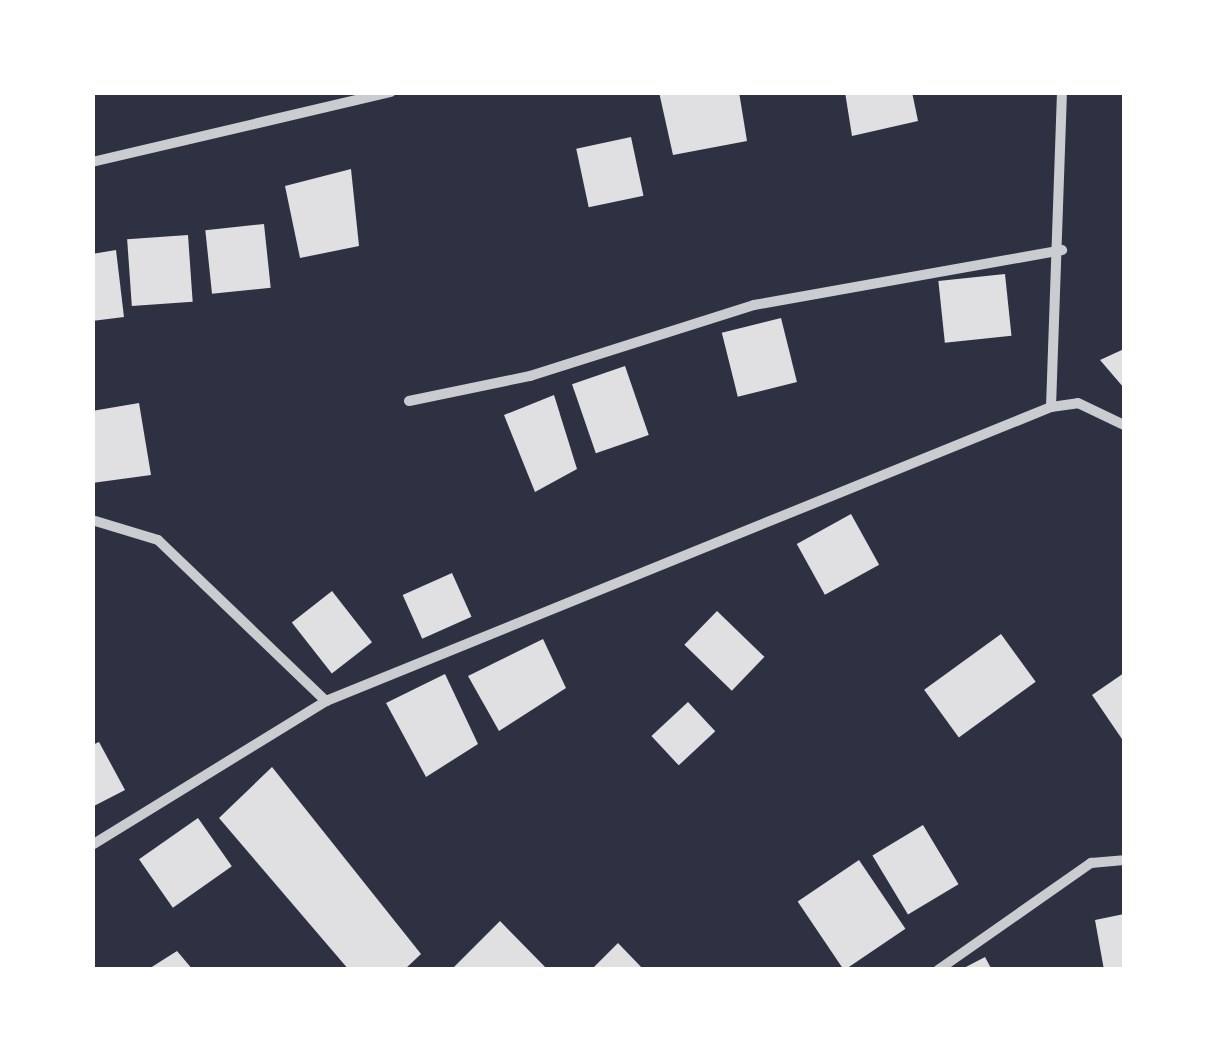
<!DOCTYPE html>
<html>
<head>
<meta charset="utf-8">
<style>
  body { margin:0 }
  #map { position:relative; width:1217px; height:1062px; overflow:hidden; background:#2d3142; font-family:Helvetica,sans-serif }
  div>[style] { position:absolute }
  .building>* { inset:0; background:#e0e0e3; transform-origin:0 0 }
  .minor>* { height:10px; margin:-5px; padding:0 5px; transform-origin:5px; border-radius:5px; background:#caccd0 }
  span { translate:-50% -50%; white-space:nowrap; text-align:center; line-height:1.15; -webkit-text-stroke:10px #fff; paint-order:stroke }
  .frame { position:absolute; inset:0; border:95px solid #fff; pointer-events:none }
</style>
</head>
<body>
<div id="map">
  <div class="building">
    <div style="clip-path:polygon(659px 92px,739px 92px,747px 141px,673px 155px)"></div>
    <div style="clip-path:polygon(845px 92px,912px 92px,918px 121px,852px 136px)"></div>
    <div style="left:631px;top:137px;width:60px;height:56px;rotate:78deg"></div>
    <div style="clip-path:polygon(351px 169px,359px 246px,300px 258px,285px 186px)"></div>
    <div style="left:264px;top:224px;width:64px;height:59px;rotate:84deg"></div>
    <div style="left:188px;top:235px;width:67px;height:61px;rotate:86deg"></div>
    <div style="clip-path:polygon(116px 250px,124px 317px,92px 321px,92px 254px)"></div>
    <div style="left:1005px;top:274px;width:62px;height:67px;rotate:84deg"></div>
    <div style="left:781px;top:318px;width:66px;height:61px;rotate:76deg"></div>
    <div style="clip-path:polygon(1124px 349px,1124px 388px,1100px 360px)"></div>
    <div style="left:625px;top:366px;width:73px;height:56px;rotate:71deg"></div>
    <div style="clip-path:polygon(554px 395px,577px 469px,535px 492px,504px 415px)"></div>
    <div style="clip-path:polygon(139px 403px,151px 475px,92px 483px,92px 411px)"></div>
    <div style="left:851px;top:514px;width:58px;height:62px;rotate:61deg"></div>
    <div style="left:452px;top:573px;width:48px;height:54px;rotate:66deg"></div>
    <div style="left:332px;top:591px;width:65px;height:51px;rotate:52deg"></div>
    <div style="left:717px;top:611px;width:66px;height:47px;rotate:44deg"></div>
    <div style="left:1001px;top:634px;width:59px;height:95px;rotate:54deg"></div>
    <div style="clip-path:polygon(543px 639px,566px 688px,499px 731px,468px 676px)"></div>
    <div style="clip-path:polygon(1124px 673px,1124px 742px,1092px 695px)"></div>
    <div style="clip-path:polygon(445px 674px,478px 744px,426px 777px,386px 703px)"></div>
    <div style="left:688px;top:702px;width:40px;height:50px;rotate:47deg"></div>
    <div style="clip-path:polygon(99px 742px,125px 790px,92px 807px,92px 745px)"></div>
    <div style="clip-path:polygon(272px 767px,421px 954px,404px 970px,349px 970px,219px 818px)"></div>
    <div style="left:198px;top:818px;width:59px;height:72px;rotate:55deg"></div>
    <div style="left:923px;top:825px;width:69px;height:59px;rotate:59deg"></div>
    <div style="left:859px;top:860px;width:83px;height:74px;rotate:56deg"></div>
    <div style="clip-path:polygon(1124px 914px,1124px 970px,1104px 970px,1095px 920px)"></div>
    <div style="clip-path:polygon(500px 921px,548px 970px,451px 970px)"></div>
    <div style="clip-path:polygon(618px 943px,644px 970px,591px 970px)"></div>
    <div style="clip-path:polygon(177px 951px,193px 970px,147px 970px)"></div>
    <div style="clip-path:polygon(985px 957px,992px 970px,960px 970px)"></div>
  </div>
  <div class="minor">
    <div style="left:92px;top:162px;width:307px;rotate:-13.2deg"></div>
    <div style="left:409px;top:401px;width:124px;rotate:-11.7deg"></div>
    <div style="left:530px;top:376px;width:235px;rotate:-17.6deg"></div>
    <div style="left:754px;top:305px;width:313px;rotate:-10.1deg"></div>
    <div style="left:1051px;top:407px;width:315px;rotate:-88deg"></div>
    <div style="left:92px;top:520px;width:69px;rotate:16.9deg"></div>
    <div style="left:158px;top:540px;width:233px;rotate:43.8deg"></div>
    <div style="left:92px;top:845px;width:275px;rotate:-31.6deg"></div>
    <div style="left:326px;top:701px;width:782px;rotate:-22.07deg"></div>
    <div style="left:1051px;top:407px;width:27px;rotate:-8deg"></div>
    <div style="left:1078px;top:403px;width:51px;rotate:25.6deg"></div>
    <div style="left:938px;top:970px;width:187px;rotate:-35deg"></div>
    <div style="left:1091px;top:863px;width:33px;rotate:-5deg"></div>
  </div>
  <div class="frame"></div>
</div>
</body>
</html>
